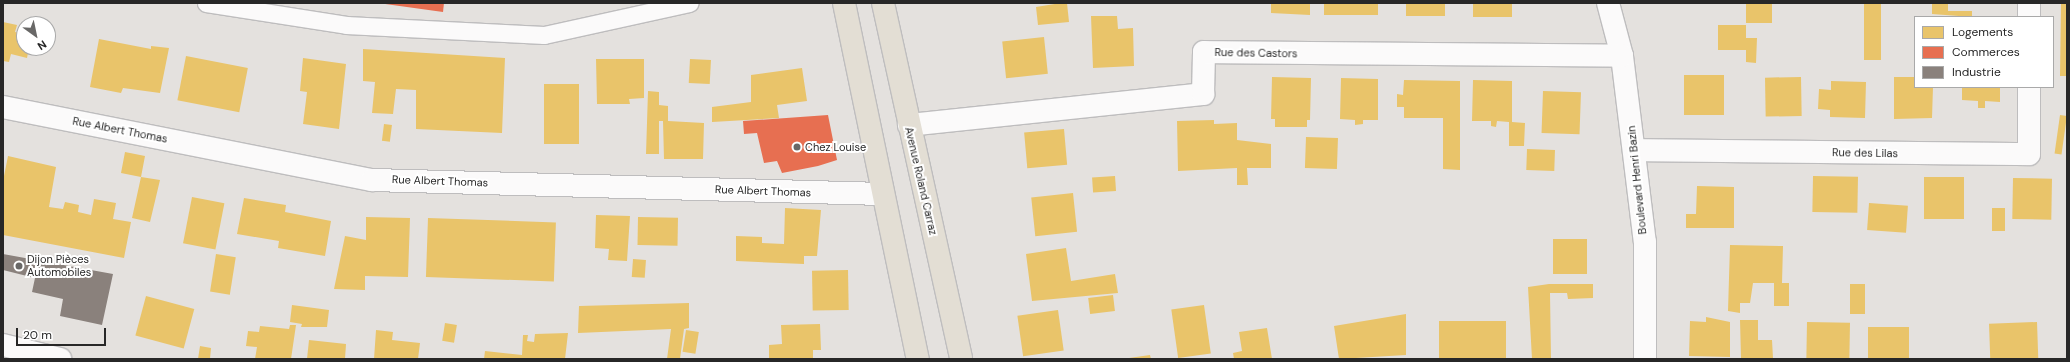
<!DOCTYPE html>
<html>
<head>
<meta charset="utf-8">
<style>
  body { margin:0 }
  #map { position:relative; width:2070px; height:362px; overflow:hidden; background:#e4e1de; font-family:"DM Sans",sans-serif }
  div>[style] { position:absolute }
  .homes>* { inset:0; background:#e9c46a; transform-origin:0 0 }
  .shops>* { inset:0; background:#e76f51 }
  .industry>* { inset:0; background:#8a817c }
  .roads { filter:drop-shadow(1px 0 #bebdbe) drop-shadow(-1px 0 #bebdbe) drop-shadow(0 1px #bebdbe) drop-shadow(0 -1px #bebdbe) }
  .service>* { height:17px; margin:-8.5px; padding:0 8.5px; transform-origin:8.5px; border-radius:8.5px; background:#fbfafa }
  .minor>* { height:22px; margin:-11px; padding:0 11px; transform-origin:11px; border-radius:11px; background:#fbfafa }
  .primary>* { height:22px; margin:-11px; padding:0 11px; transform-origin:11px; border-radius:11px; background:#e3ded4 }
  .dots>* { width:11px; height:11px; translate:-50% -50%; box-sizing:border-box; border:2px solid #fff; border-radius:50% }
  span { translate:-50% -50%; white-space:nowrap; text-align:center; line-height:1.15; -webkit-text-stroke:4px #fff; paint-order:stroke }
  .street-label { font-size:11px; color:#272727 }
  .poi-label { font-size:11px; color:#272727 }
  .left { translate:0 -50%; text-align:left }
  .frame { position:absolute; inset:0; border:4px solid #272727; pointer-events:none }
  .legend { position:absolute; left:1914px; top:16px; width:140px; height:72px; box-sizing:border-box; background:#fff; border:1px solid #a9a9a9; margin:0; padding:5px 7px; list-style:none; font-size:12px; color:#272727 }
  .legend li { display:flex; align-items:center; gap:8px; height:20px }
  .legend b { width:20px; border:1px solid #a9a9a9 }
  .north { position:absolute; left:16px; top:16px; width:40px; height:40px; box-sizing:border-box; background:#fff; border:1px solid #a9a9a9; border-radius:50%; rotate:147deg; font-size:11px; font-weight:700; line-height:16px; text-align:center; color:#272727 }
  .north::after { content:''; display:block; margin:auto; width:14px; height:18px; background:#696867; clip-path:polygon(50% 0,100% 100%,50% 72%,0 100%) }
  .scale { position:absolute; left:16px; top:328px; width:90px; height:18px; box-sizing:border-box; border:2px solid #272727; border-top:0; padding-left:5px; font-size:12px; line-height:14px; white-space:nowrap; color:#272727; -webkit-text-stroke:3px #fff; paint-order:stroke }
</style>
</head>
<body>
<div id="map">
  <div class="homes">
    <div style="clip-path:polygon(1061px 3px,1067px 3px,1069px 22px,1038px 25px,1036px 7px)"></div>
    <div style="clip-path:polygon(1271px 3px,1310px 3px,1310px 15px,1271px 13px)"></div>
    <div style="left:1324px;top:3px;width:54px;height:12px"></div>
    <div style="left:1406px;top:3px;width:39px;height:13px"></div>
    <div style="left:1473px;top:3px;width:39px;height:14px"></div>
    <div style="left:1746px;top:3px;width:26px;height:20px"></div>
    <div style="left:1864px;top:3px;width:17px;height:57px"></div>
    <div style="clip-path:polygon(1932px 3px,1948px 3px,1948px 11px,1972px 11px,1972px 17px,1932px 14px)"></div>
    <div style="clip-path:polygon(2061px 3px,2067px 3px,2067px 76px,2060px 76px)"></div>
    <div style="clip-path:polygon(1091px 16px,1117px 16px,1118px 29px,1133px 28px,1134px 66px,1093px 68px)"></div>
    <div style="clip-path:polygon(3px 22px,17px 25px,15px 32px,24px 34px,24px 48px,29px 48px,27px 58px,11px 54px,9px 62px,3px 61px)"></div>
    <div style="clip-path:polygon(1718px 25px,1746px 25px,1746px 38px,1757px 38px,1756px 63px,1746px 62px,1746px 50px,1718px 50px)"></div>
    <div style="left:1044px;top:37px;width:37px;height:42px;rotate:84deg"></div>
    <div style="clip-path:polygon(99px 39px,151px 49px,151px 46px,169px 48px,160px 93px,123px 88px,121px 93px,90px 87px)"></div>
    <div style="clip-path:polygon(363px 49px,505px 58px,502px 133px,416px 129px,416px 90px,396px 89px,393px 114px,372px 113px,375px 82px,363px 81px)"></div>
    <div style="left:186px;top:56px;width:63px;height:45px;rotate:11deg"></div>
    <div style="clip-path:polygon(303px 58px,346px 64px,339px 129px,303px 124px,307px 92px,300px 91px)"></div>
    <div style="clip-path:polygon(596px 59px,644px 59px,644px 98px,629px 99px,630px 104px,597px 104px)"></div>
    <div style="left:690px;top:59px;width:21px;height:24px;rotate:3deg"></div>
    <div style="clip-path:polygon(802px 68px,807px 101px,777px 105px,779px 118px,712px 122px,712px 107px,751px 102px,751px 75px)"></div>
    <div style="left:1684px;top:75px;width:40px;height:40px"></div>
    <div style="clip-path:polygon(1272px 77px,1311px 78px,1310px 120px,1307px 120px,1307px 127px,1275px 127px,1275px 119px,1271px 119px)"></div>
    <div style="left:1801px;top:77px;width:39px;height:36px;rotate:89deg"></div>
    <div style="clip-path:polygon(1894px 77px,1915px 77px,1915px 87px,1933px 87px,1932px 118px,1894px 119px)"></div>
    <div style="clip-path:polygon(1341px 78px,1378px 79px,1378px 120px,1363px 120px,1363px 124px,1355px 125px,1355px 120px,1340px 119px)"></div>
    <div style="clip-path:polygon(1404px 80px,1460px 81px,1460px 170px,1443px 169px,1443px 118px,1404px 118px,1404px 107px,1397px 107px,1397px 94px,1403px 95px)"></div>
    <div style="clip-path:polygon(1473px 80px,1512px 81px,1512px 122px,1525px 123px,1524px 146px,1509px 146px,1509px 122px,1497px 121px,1496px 127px,1491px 126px,1491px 121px,1472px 121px)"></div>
    <div style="clip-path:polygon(1831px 81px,1866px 82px,1865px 118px,1830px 117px,1830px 110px,1818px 109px,1819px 89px,1831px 90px)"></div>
    <div style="left:544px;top:84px;width:35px;height:60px"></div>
    <div style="clip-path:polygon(1962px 87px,2000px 87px,2000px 102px,1985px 101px,1985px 108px,1978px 108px,1978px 101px,1962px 100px)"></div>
    <div style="clip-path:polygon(648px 91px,659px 92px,659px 105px,668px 106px,668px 121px,704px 123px,703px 159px,664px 159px,663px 121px,659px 121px,659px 154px,646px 154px)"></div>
    <div style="left:1543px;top:91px;width:38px;height:42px;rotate:2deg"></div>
    <div style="left:2060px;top:115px;width:7px;height:39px;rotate:8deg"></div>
    <div style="clip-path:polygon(1214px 120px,1214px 124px,1237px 123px,1237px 140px,1271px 144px,1271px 168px,1247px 168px,1248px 185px,1237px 185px,1237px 168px,1178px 171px,1177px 121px)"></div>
    <div style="left:384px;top:124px;width:8px;height:17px;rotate:7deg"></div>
    <div style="left:1064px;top:129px;width:36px;height:40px;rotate:85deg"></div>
    <div style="left:1306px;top:137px;width:32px;height:31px;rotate:2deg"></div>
    <div style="left:1527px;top:149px;width:28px;height:21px;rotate:2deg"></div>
    <div style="clip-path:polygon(125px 152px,145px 156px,141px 177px,160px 180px,150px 222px,132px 218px,141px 177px,121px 173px)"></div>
    <div style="clip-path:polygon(8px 156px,56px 167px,49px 207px,63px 209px,65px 202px,79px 205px,78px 212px,91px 215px,94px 199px,116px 203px,113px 219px,131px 222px,124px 258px,3px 235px,3px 181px)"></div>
    <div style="left:1115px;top:176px;width:15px;height:23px;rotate:86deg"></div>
    <div style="left:1813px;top:176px;width:45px;height:36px;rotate:1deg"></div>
    <div style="left:1924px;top:177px;width:40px;height:42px"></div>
    <div style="left:2013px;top:178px;width:39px;height:41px;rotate:1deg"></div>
    <div style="clip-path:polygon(1697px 186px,1734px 187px,1734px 228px,1686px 228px,1686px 214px,1696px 214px)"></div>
    <div style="left:1073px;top:193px;width:39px;height:42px;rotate:84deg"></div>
    <div style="left:192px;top:197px;width:33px;height:47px;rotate:11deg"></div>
    <div style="clip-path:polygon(244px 198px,286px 205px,285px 212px,331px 221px,325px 256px,278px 248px,279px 241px,237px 234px)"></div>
    <div style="left:1869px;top:203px;width:39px;height:27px;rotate:4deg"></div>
    <div style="clip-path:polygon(785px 208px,821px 210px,817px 256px,804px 256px,804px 264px,736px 261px,736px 236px,762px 237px,762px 243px,784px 244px)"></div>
    <div style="left:1992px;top:208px;width:13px;height:23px"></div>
    <div style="clip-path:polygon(596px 215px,630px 216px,627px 261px,608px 260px,609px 249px,595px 248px)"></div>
    <div style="clip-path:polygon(366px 217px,410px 218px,408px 277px,365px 276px,365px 290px,334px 289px,345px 236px,366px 240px)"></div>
    <div style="left:638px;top:217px;width:40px;height:28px;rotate:1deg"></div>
    <div style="left:428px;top:218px;width:128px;height:59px;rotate:2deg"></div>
    <div style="left:1553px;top:239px;width:34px;height:35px"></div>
    <div style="clip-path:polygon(1730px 245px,1783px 246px,1782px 283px,1789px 283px,1789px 306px,1774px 306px,1774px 283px,1753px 283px,1750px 303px,1740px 303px,1740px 313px,1728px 311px)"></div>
    <div style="clip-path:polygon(1066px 248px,1071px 281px,1115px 274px,1118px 293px,1032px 301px,1026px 254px)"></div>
    <div style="left:216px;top:254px;width:20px;height:38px;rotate:9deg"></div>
    <div style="left:633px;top:259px;width:13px;height:18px;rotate:4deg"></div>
    <div style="left:848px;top:270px;width:40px;height:36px;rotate:89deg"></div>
    <div style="clip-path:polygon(1549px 284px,1593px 284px,1593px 298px,1568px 299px,1567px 293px,1550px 293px,1551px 359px,1532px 359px,1528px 287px)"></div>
    <div style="left:1850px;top:284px;width:15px;height:30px"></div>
    <div style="left:1113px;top:295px;width:16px;height:25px;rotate:83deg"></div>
    <div style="left:146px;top:296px;width:50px;height:41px;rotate:15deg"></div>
    <div style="clip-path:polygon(689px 303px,689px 328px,684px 329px,680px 359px,667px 359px,671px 329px,578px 333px,579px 306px)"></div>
    <div style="clip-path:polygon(292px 305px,329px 310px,327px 327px,301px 327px,302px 324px,290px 322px)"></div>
    <div style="left:1204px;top:305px;width:49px;height:33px;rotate:82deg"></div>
    <div style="left:1058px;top:310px;width:41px;height:41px;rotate:82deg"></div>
    <div style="clip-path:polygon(1406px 314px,1406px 355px,1339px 359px,1334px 326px)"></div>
    <div style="clip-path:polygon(1706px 317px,1730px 322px,1730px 357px,1689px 356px,1690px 321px,1706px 322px)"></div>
    <div style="clip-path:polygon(1740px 320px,1758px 320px,1758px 340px,1772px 340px,1773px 358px,1741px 358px)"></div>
    <div style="left:1439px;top:321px;width:67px;height:38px"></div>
    <div style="left:1807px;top:322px;width:43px;height:36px;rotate:1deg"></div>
    <div style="left:2037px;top:322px;width:36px;height:48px;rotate:88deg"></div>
    <div style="left:445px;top:323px;width:12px;height:18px;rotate:9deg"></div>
    <div style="clip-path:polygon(820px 324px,821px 350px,813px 350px,813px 359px,769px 359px,769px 345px,782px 344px,781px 325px)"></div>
    <div style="clip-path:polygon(290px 325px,296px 325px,291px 359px,255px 359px,257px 347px,246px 346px,248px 331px,259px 332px,260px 326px,289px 329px)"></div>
    <div style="left:1868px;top:327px;width:41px;height:32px"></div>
    <div style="clip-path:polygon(1267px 328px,1272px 359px,1234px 359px,1233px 353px,1242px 351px,1239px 332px)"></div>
    <div style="clip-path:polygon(376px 330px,393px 332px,392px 340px,420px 343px,418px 359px,374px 359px)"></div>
    <div style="left:686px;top:330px;width:13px;height:22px;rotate:9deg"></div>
    <div style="clip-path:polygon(568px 333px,565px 359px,484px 359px,485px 351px,522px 355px,523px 335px,528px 335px,527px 341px,534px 342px,535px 334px)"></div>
    <div style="clip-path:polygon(309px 340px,346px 344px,345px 359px,307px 359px)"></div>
    <div style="clip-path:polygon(200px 346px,211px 348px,210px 359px,198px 359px)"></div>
    <div style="clip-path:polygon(1150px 355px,1151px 359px,1129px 359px,1129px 358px)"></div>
  </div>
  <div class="shops">
    <div style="clip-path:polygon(378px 3px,444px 3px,443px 12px)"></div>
    <div style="clip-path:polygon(828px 115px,837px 160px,818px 166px,782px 173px,777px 161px,764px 163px,757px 133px,744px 134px,743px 121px)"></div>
  </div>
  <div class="industry">
    <div style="clip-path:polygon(3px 254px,113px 274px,102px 325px,60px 316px,63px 299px,32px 292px,35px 278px,3px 270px)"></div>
  </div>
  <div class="roads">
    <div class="service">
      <div style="left:206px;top:3px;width:142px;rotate:8.9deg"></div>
      <div style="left:346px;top:25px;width:198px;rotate:2.9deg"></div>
      <div style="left:544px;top:35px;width:149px;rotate:-12.4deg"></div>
    </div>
    <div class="minor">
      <div style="left:1608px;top:3px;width:55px;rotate:75.2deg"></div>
      <div style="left:1622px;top:56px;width:187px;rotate:83deg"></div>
      <div style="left:1645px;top:242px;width:117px;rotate:90deg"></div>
      <div style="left:2029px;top:17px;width:14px;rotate:-90deg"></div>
      <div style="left:3px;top:107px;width:376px;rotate:11.2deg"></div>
      <div style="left:372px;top:180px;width:511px;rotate:1.57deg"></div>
      <div style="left:909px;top:125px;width:296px;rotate:-6deg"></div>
      <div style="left:1203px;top:94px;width:42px;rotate:-88.6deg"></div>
      <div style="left:1204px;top:52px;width:418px;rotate:0.5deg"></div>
      <div style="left:1635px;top:150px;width:394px;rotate:0.6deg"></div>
      <div style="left:2029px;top:154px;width:67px;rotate:-90deg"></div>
      <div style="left:3px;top:345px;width:59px;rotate:13.8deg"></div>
    </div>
    <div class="primary">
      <div style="left:844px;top:3px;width:364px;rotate:78.3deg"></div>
      <div style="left:883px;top:3px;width:364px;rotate:77.6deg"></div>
    </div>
  </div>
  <div class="dots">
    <div style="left:797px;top:147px;background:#696867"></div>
    <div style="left:19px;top:266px;background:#696867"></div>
  </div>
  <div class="street-label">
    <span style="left:1256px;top:53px;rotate:1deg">Rue des Castors</span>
    <span style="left:120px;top:130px;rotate:11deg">Rue Albert Thomas</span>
    <span style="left:1865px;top:153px;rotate:1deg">Rue des Lilas</span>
    <span style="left:1637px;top:180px;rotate:-96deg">Boulevard Henri Bazin</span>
    <span style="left:440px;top:181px;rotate:2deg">Rue Albert Thomas</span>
    <span style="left:921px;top:181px;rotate:77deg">Avenue Roland Carraz</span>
    <span style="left:763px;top:191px;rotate:2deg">Rue Albert Thomas</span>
  </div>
  <div class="poi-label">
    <span class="left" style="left:805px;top:147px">Chez Louise</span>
    <span class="left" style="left:27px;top:266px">Dijon Pièces<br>Automobiles</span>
  </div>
  <div class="frame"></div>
  <ul class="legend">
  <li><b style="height:11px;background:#e9c46a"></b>Logements</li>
  <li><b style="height:11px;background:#e76f51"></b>Commerces</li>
  <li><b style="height:11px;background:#8a817c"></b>Industrie</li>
  </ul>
  <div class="north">N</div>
  <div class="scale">20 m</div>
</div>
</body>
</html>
